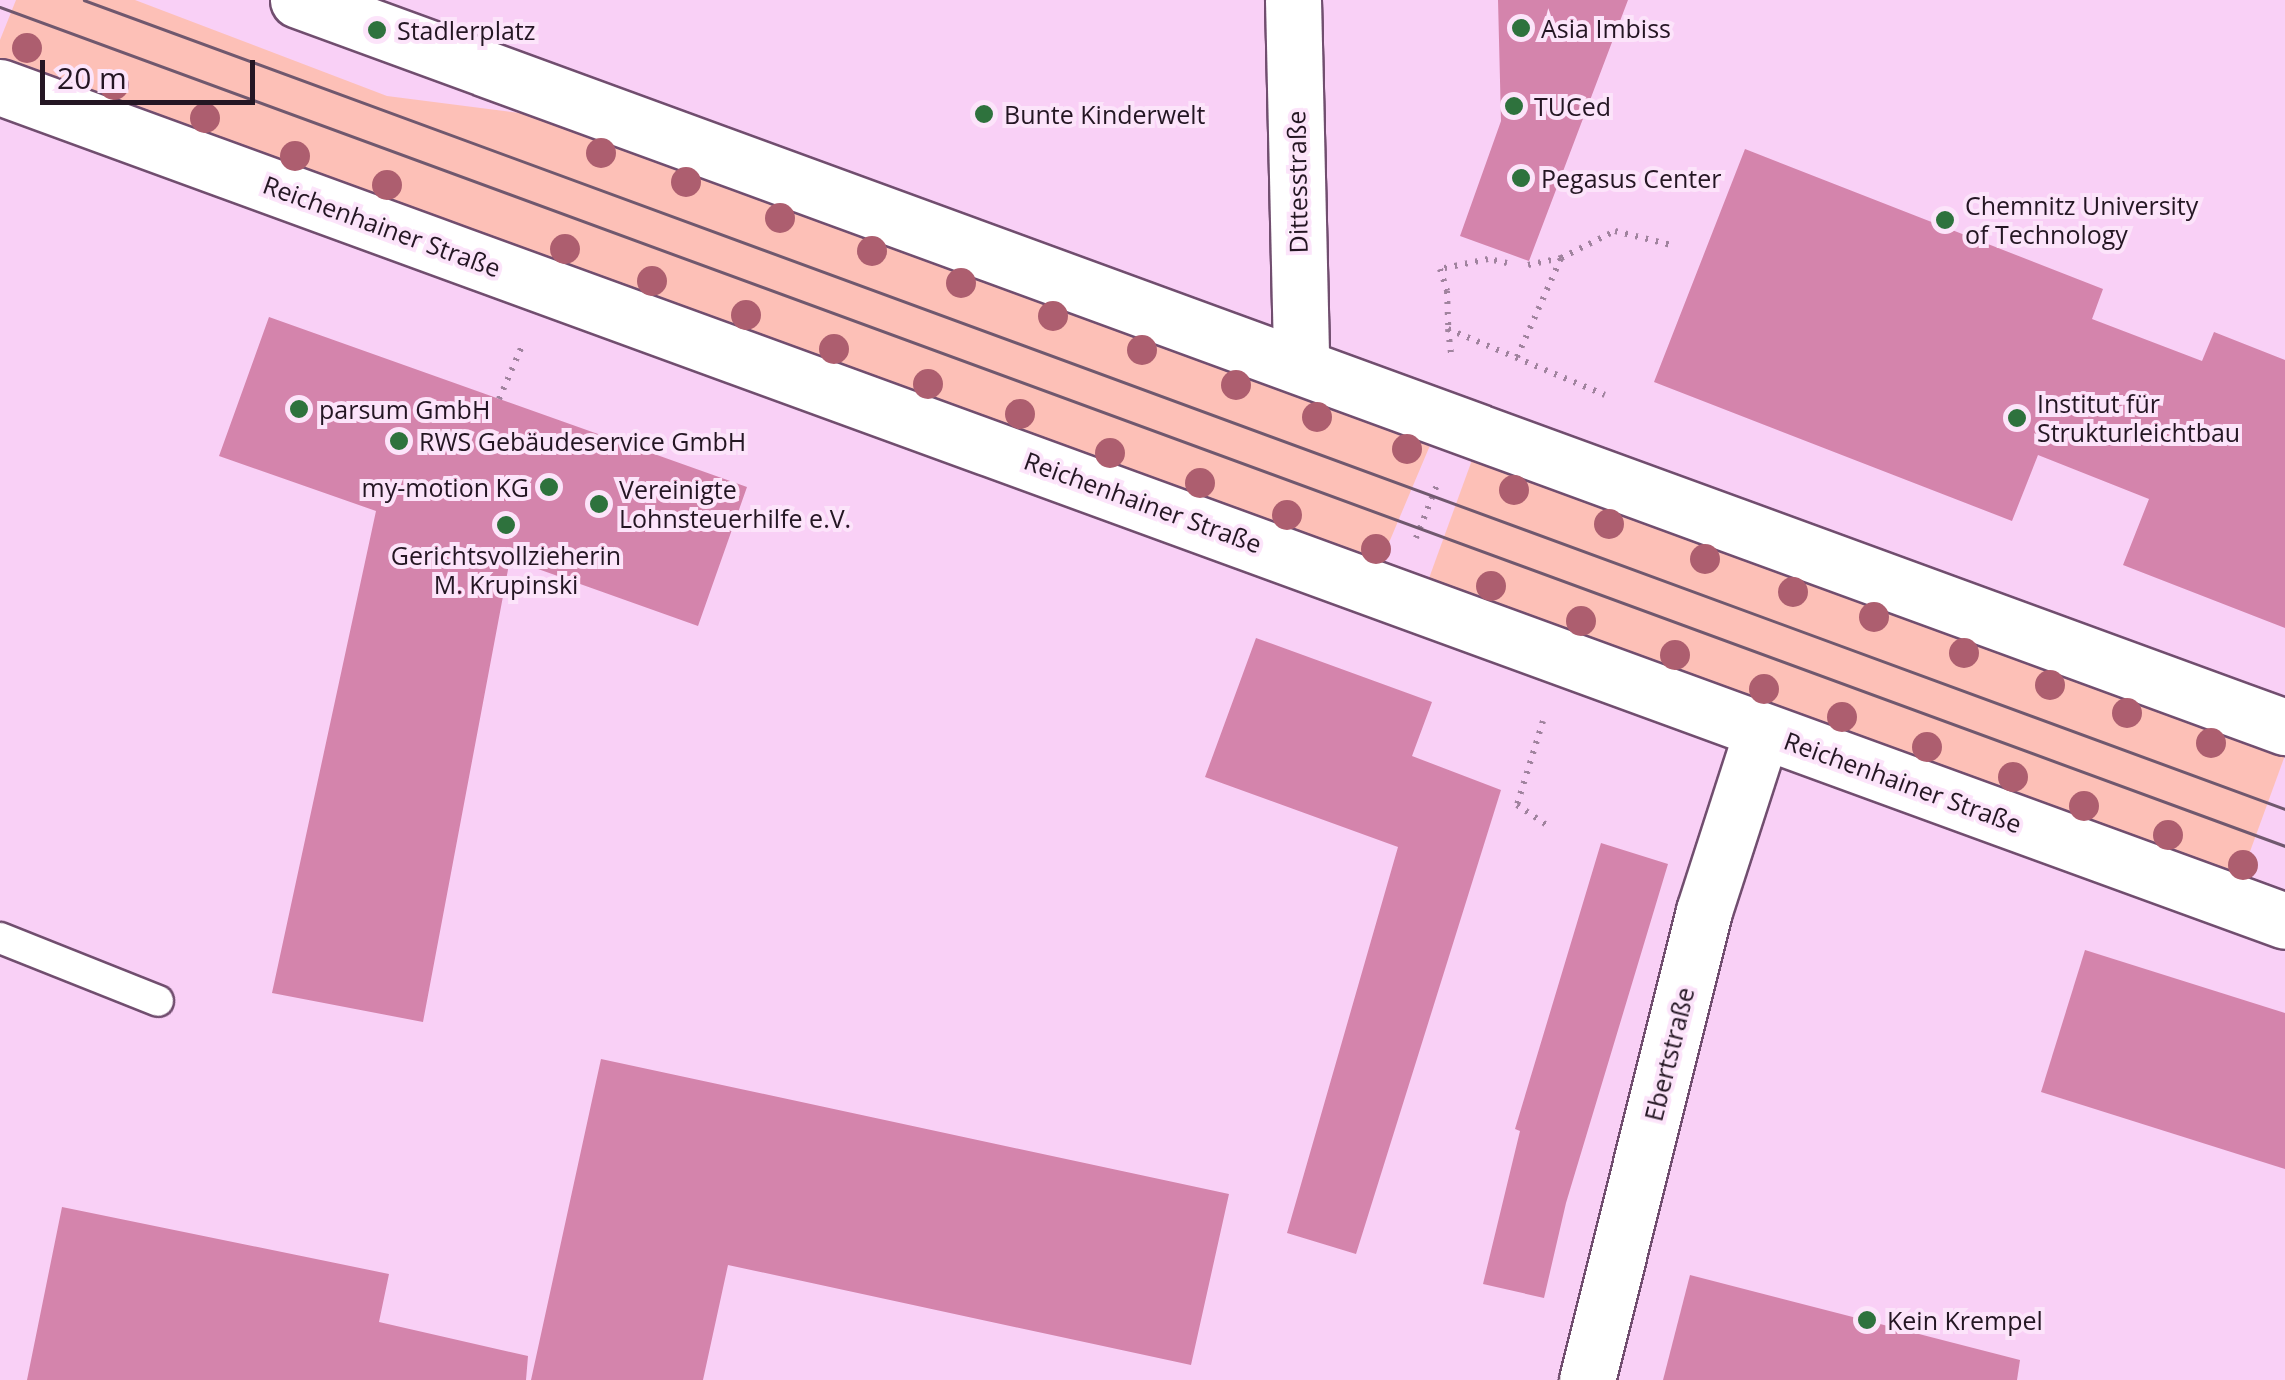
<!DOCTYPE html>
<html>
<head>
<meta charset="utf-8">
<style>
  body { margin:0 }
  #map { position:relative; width:2285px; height:1380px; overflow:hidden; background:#f9d0f6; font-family:"Open Sans",sans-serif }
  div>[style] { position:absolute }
  .green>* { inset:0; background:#fdc0b7; transform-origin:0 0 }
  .building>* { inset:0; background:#d484ac }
  .path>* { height:6px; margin-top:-3px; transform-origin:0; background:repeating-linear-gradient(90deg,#a0839e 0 2.5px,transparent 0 10.5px) }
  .roads { filter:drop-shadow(2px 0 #714e6f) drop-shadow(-2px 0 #714e6f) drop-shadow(0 2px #714e6f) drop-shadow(0 -2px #714e6f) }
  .service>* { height:30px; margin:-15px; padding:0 15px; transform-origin:15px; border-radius:15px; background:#fff }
  .minor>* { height:55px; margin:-27.5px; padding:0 27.5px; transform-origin:27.5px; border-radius:27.5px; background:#fff }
  .tertiary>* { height:55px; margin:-27.5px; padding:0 27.5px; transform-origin:27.5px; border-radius:27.5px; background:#fff }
  .tram>* { height:2.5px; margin:-1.25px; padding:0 1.25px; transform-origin:1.25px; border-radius:1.25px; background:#70586e }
  .trees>* { width:30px; height:30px; margin:-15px; border-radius:50%; background:#ad5e6f }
  .dots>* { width:28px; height:28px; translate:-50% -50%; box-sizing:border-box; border:5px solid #fce4fa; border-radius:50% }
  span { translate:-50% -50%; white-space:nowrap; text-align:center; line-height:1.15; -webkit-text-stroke:8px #fce4fa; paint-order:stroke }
  .poi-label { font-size:25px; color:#241623 }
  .left { translate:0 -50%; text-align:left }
  .right { translate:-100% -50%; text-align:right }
  .street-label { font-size:25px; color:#241623 }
  .scale { position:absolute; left:40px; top:60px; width:215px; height:45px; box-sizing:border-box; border:5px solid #241623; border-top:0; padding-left:12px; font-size:30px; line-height:35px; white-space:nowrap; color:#241623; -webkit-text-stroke:8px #fce4fa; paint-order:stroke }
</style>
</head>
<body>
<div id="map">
  <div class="green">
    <div style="clip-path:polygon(16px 0,135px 0,387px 96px,542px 116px,1431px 443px,1380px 564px,0 61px,0 40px)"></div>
    <div style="left:1472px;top:460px;width:865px;height:126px;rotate:20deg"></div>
  </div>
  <div class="building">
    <div style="clip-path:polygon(1498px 0,1628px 0,1529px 261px,1460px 236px,1501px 121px)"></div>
    <div style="clip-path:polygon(1745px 149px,2103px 289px,2092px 319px,2202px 361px,2214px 332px,2285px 360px,2285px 628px,2123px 565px,2149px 499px,2038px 455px,2012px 521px,1654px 382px)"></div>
    <div style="clip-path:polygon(269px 317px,747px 487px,698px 626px,510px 559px,423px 1022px,272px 993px,376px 511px,219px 456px)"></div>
    <div style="clip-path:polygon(1256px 638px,1432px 702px,1412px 756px,1501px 790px,1356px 1254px,1287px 1233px,1398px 847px,1205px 777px)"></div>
    <div style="clip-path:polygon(1601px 843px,1668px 864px,1566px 1203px,1544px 1298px,1483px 1284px,1520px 1131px,1515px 1129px)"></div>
    <div style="clip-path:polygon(2085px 950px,2285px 1013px,2285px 1169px,2041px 1092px)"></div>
    <div style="clip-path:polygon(601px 1059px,1229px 1194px,1191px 1365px,728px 1265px,703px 1380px,531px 1380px)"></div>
    <div style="clip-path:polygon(62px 1207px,389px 1274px,379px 1322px,528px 1356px,526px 1380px,27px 1380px)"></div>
    <div style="clip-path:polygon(1690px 1275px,2020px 1360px,2017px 1380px,1663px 1380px)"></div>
  </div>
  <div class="path">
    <div style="left:1507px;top:263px;width:19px;rotate:-168deg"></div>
    <div style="left:1488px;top:259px;width:49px;rotate:168.2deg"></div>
    <div style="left:1440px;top:269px;width:23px;rotate:72deg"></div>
    <div style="left:1447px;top:291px;width:38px;rotate:88deg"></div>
    <div style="left:1448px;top:329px;width:170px;rotate:22.8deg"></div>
    <div style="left:1528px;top:265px;width:34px;rotate:-12deg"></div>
    <div style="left:1561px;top:258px;width:60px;rotate:-26.6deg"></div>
    <div style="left:1615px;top:231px;width:58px;rotate:14deg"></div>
    <div style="left:1448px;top:329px;width:24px;rotate:83deg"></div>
    <div style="left:1517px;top:357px;width:108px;rotate:-66deg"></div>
    <div style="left:499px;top:399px;width:58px;rotate:-66.5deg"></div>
    <div style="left:1416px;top:538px;width:57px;rotate:-68.4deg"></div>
    <div style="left:1543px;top:721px;width:88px;rotate:107.2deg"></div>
    <div style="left:1517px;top:805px;width:36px;rotate:34deg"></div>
  </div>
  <div class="roads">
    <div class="service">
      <div style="left:0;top:938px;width:170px;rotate:21.7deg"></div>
    </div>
    <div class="minor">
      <div style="left:1293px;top:0;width:365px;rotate:88.7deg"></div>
      <div style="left:1587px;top:1380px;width:483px;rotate:-76deg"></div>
      <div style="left:1704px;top:911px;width:189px;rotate:-72.1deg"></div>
    </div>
    <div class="tertiary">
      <div style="left:298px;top:0;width:2116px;rotate:20.1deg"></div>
      <div style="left:0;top:87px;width:2432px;rotate:20.05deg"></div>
    </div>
  </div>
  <div class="tram">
    <div style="left:84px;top:0;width:2345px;rotate:20.18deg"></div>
    <div style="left:0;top:7px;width:2434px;rotate:20.16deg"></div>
  </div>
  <div class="trees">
    <div style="left:27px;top:48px"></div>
    <div style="left:114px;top:85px"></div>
    <div style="left:205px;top:118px"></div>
    <div style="left:601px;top:153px"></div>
    <div style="left:295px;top:156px"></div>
    <div style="left:686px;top:182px"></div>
    <div style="left:387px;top:185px"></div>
    <div style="left:780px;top:218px"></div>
    <div style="left:565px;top:249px"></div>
    <div style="left:872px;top:251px"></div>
    <div style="left:652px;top:281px"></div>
    <div style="left:961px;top:283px"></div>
    <div style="left:746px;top:315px"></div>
    <div style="left:1053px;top:316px"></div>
    <div style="left:834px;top:349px"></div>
    <div style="left:1142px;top:350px"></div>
    <div style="left:928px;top:384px"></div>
    <div style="left:1236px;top:385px"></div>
    <div style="left:1020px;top:414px"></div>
    <div style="left:1317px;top:417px"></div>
    <div style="left:1407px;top:449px"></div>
    <div style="left:1110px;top:453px"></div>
    <div style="left:1200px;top:483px"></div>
    <div style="left:1514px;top:490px"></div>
    <div style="left:1287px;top:515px"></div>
    <div style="left:1609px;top:524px"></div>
    <div style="left:1376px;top:549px"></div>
    <div style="left:1705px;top:559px"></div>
    <div style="left:1491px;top:586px"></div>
    <div style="left:1793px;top:592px"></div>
    <div style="left:1874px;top:617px"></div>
    <div style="left:1581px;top:621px"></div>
    <div style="left:1964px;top:653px"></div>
    <div style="left:1675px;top:655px"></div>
    <div style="left:2050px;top:685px"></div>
    <div style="left:1764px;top:689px"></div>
    <div style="left:2127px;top:713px"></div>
    <div style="left:1842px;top:717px"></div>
    <div style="left:2211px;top:743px"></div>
    <div style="left:1927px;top:747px"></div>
    <div style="left:2013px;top:777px"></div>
    <div style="left:2084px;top:806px"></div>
    <div style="left:2168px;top:835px"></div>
    <div style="left:2243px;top:865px"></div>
  </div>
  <div class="dots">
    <div style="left:1521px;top:28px;background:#2e723d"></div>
    <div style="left:377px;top:30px;background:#2e723d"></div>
    <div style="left:1514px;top:106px;background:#2e723d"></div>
    <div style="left:984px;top:114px;background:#2e723d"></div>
    <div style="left:1521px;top:178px;background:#2e723d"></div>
    <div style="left:1945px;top:220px;background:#2e723d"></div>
    <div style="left:299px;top:409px;background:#2e723d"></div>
    <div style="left:2017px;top:418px;background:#2e723d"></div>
    <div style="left:399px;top:441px;background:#2e723d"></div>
    <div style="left:549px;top:487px;background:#2e723d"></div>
    <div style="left:599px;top:504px;background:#2e723d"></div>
    <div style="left:506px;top:525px;background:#2e723d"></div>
    <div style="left:1867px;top:1320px;background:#2e723d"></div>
  </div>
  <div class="poi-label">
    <span class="left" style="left:1541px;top:28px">Asia Imbiss</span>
    <span class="left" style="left:397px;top:30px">Stadlerplatz</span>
    <span class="left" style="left:1534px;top:106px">TUCed</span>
    <span class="left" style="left:1004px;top:114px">Bunte Kinderwelt</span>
    <span class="left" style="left:1541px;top:178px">Pegasus Center</span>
    <span class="left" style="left:1965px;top:220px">Chemnitz University<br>of Technology</span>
    <span class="left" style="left:2037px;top:418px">Institut für<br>Strukturleichtbau</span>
    <span class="left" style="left:319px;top:409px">parsum GmbH</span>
    <span class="left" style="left:419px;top:441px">RWS Gebäudeservice GmbH</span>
    <span class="right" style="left:529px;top:487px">my-motion KG</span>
    <span class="left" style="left:619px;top:504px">Vereinigte<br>Lohnsteuerhilfe e.V.</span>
    <span style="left:506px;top:570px">Gerichtsvollzieherin<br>M. Krupinski</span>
    <span class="left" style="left:1887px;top:1320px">Kein Krempel</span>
  </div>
  <div class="street-label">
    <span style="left:1297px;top:182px;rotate:-91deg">Dittesstraße</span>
    <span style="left:382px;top:226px;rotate:20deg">Reichenhainer Straße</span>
    <span style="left:1143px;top:502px;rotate:20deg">Reichenhainer Straße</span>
    <span style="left:1903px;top:782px;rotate:20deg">Reichenhainer Straße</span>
    <span style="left:1669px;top:1054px;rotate:-76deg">Ebertstraße</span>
  </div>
  <div class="scale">20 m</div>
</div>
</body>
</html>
